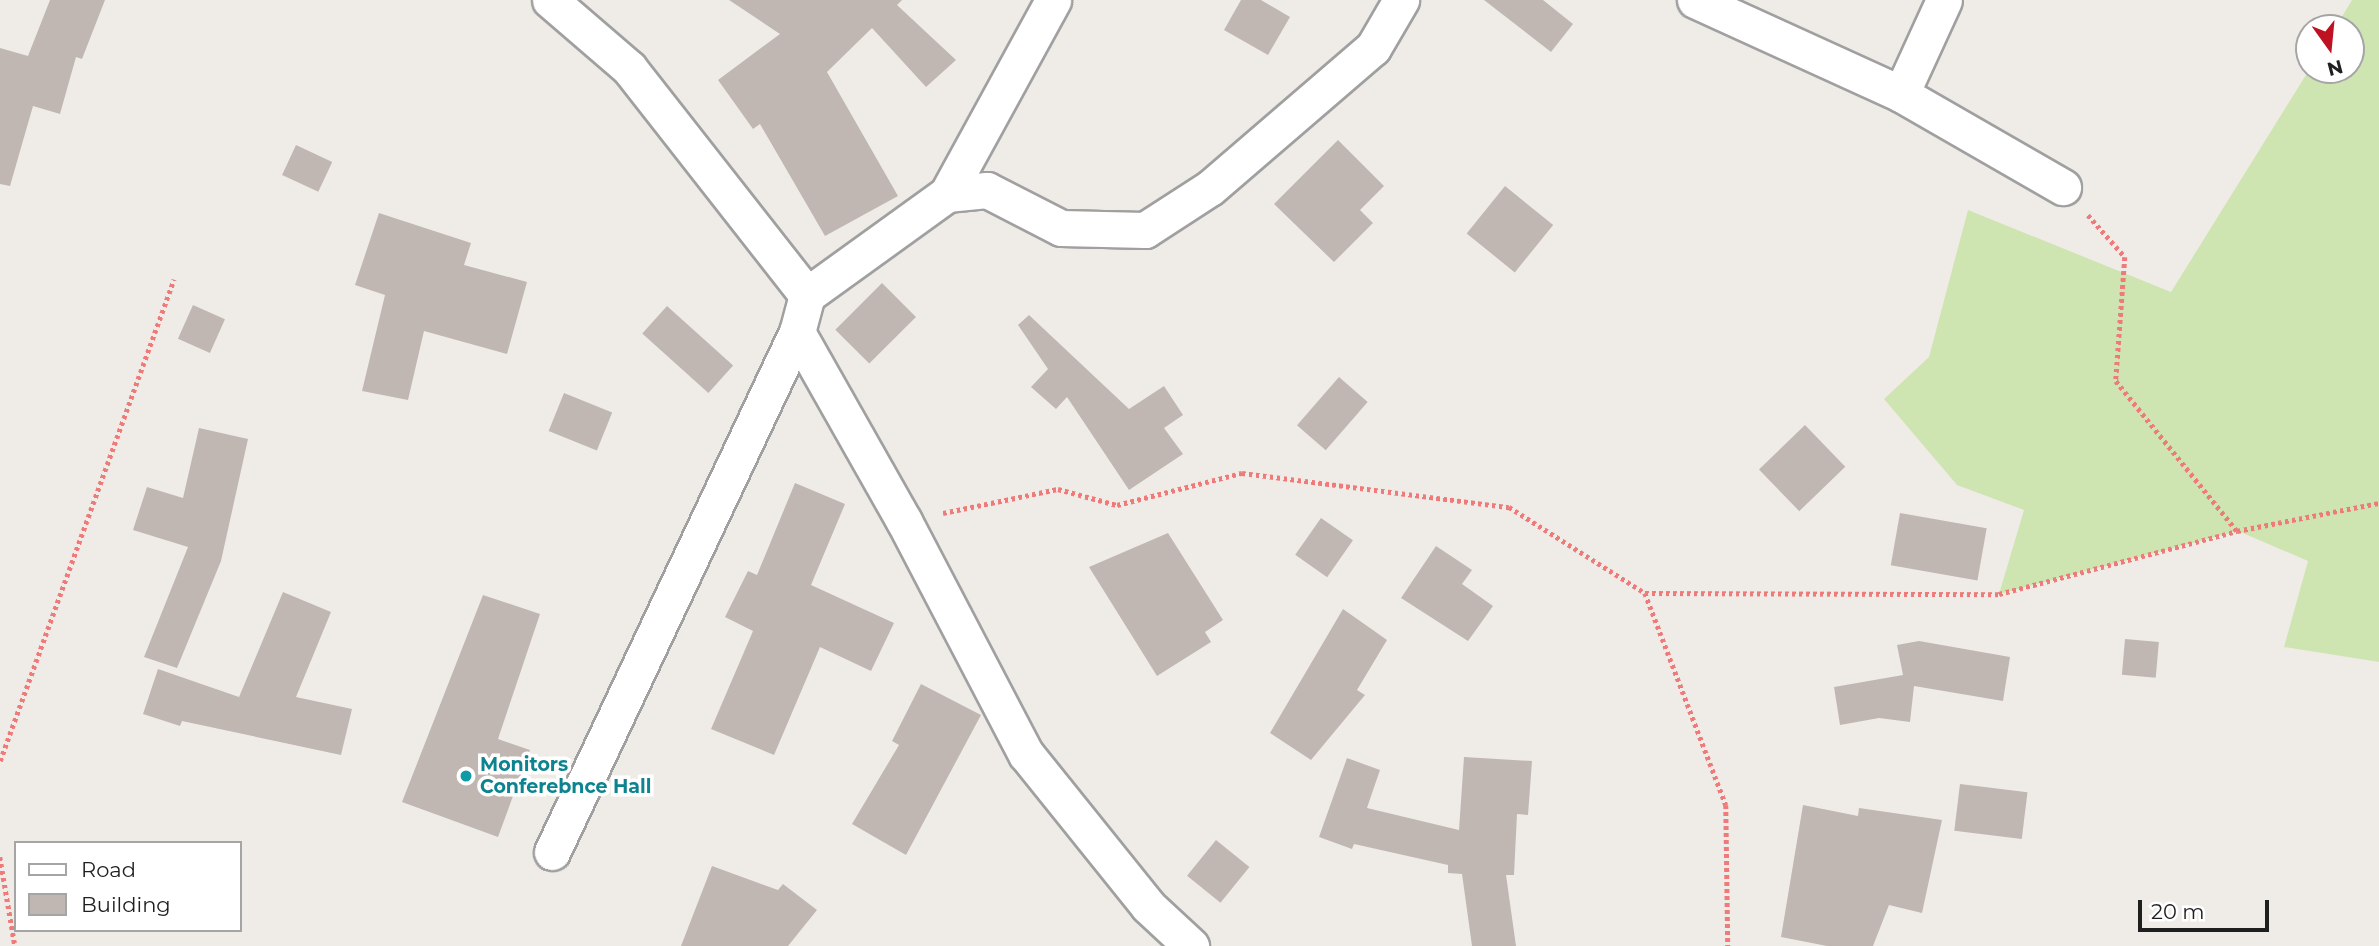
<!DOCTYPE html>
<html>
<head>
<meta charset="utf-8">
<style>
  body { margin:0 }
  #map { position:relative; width:2379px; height:946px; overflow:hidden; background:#efece7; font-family:Montserrat,sans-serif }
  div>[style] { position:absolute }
  .grass>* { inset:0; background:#cfe5b1 }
  .building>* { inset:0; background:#c0b7b3; transform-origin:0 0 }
  .path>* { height:4.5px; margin-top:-2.25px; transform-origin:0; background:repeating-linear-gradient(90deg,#ee7a79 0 3.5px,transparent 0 7px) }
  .roads { filter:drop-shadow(2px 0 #a0a0a0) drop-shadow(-2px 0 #a0a0a0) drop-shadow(0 2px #a0a0a0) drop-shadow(0 -2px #a0a0a0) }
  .minor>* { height:35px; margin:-17.5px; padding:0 17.5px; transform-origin:17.5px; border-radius:17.5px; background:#fff }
  .dots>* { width:19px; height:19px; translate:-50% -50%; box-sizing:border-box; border:4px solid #fff; border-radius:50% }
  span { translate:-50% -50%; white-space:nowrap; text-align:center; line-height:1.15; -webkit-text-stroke:7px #fff; paint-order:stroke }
  .culture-label { font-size:19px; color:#0d838f; font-weight:700 }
  .left { translate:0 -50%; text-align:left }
  .legend { position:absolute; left:14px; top:841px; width:228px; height:91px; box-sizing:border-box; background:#fff; border:2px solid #a5a5a5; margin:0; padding:9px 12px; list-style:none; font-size:21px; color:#1f1f1f }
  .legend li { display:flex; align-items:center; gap:14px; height:35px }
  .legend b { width:35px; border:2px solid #a5a5a5 }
  .north { position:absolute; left:2295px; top:14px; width:70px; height:70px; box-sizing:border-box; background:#fff; border:2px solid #a5a5a5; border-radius:50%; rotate:165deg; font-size:19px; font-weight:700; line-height:28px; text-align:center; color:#1f1f1f }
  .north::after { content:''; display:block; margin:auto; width:24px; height:32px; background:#be1122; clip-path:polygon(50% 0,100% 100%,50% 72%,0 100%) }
  .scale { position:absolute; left:2138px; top:900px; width:131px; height:32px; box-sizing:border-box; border:4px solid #1f1f1f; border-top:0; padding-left:9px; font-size:21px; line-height:24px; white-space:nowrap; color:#1f1f1f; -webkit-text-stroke:5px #fff; paint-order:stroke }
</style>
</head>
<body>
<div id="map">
  <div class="grass">
    <div style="clip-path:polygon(2352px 0,2379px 0,2379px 662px,2284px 647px,2308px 561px,2238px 531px,1999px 594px,2024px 510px,1957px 485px,1884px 399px,1929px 357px,1968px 210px,2171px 292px,2309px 70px,2351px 70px,2351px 28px,2335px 28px)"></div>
  </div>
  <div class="building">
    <div style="clip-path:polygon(50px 0,105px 0,82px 59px,76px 57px,60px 114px,33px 106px,10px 186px,0 184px,0 48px,28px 56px)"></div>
    <div style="clip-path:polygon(729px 0,902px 0,897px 5px,956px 60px,926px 87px,872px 28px,827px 72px,898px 196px,825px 236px,760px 124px,753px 129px,718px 80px,780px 34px)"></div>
    <div style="clip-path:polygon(1241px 0,1261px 0,1290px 17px,1268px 55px,1224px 30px)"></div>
    <div style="clip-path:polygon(1484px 0,1543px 0,1573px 24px,1551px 52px)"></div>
    <div style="clip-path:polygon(1338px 140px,1384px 186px,1360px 210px,1373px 223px,1334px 262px,1274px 204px)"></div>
    <div style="left:296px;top:145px;width:40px;height:33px;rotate:25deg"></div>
    <div style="left:1505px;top:186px;width:62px;height:61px;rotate:39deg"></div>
    <div style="clip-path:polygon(379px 213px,471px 243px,464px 265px,527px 282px,507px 354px,424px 331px,408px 400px,362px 391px,385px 295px,355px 285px)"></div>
    <div style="left:882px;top:283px;width:48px;height:66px;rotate:45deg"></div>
    <div style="left:193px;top:305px;width:35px;height:37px;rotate:24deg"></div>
    <div style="left:667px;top:306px;width:89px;height:37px;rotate:42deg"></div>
    <div style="clip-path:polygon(1029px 315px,1129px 409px,1164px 386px,1183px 415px,1164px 428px,1183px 454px,1129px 490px,1067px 397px,1056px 409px,1031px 387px,1048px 369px,1018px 325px)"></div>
    <div style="left:1339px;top:377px;width:38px;height:64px;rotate:41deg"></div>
    <div style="left:564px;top:393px;width:52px;height:41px;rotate:22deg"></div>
    <div style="left:1805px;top:425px;width:58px;height:64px;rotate:46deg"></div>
    <div style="clip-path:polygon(199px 428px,248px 439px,221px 561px,177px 668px,144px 657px,188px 547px,133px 530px,147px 487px,183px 498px)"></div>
    <div style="clip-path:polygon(795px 483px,845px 504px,811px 585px,894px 623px,871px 671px,820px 647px,774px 755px,711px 729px,753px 631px,725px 617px,748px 571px,757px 575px)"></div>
    <div style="left:1900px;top:513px;width:88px;height:53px;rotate:10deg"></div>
    <div style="left:1321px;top:518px;width:39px;height:45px;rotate:35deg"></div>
    <div style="clip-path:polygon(1168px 533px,1223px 620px,1205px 632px,1211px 642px,1157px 676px,1089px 567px)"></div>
    <div style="clip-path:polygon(1436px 546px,1472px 570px,1462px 584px,1493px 606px,1468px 641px,1401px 598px)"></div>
    <div style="clip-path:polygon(283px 592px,331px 612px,296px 697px,352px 709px,341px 755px,182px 721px,180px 726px,143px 714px,158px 669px,239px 697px)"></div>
    <div style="clip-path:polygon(483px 595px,540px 614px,498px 739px,530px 750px,498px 837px,402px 802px)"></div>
    <div style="clip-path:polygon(1343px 609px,1387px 640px,1357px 690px,1365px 695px,1311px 760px,1270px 733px)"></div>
    <div style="left:2125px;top:639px;width:34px;height:36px;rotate:5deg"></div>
    <div style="clip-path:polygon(1919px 641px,2010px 657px,2003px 701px,1914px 686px,1910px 722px,1879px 718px,1840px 725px,1834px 687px,1903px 675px,1897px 645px)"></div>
    <div style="clip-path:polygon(921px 684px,981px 715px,906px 855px,852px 824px,899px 745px,892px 741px)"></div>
    <div style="clip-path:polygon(1464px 757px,1532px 761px,1528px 815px,1517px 814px,1514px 875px,1506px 875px,1516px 946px,1472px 946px,1462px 874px,1448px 873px,1448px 865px,1354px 844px,1352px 849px,1319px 837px,1347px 758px,1380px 770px,1367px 808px,1459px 830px)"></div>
    <div style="left:1960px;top:784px;width:68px;height:47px;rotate:7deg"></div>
    <div style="clip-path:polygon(1803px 805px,1858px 816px,1859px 808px,1942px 820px,1922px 913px,1889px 905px,1873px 946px,1827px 946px,1781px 937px)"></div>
    <div style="left:1216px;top:840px;width:43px;height:46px;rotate:39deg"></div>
    <div style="clip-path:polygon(712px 866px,778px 890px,783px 884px,817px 910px,788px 946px,681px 946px)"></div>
  </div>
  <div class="path">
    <div style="left:2088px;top:215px;width:56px;rotate:48.6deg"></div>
    <div style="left:2125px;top:257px;width:124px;rotate:94.2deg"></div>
    <div style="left:2116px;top:381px;width:193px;rotate:51.1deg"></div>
    <div style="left:943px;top:513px;width:117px;rotate:-11.8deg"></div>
    <div style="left:1058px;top:489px;width:61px;rotate:15.2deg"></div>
    <div style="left:1117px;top:505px;width:129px;rotate:-14.4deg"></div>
    <div style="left:1242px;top:473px;width:269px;rotate:7.3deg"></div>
    <div style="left:1509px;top:507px;width:161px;rotate:32.3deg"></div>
    <div style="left:1645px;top:593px;width:354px;rotate:0.2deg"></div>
    <div style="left:1999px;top:594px;width:246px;rotate:-14.8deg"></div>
    <div style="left:2237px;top:531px;width:145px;rotate:-11.2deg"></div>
    <div style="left:1645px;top:593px;width:227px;rotate:69.1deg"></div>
    <div style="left:1726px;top:805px;width:141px;rotate:89.2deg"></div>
    <div style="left:0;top:761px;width:512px;rotate:-70.15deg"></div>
    <div style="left:0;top:857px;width:90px;rotate:80.4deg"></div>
  </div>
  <div class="roads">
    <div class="minor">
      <div style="left:550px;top:0;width:104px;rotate:40.7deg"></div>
      <div style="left:629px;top:68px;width:288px;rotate:51.9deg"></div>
      <div style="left:807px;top:295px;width:38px;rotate:105deg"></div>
      <div style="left:797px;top:332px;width:217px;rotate:60.5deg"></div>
      <div style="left:904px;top:521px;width:263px;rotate:62.4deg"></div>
      <div style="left:1026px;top:754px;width:195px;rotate:51.2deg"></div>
      <div style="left:1148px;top:906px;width:59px;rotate:42.9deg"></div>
      <div style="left:1695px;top:0;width:226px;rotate:24.5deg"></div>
      <div style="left:1901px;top:94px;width:187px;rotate:29.9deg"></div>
      <div style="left:1901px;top:94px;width:103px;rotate:-65.4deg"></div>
      <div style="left:947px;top:194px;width:40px;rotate:-5.7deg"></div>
      <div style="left:987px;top:190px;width:83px;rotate:27.2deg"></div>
      <div style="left:1061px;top:228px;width:84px;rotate:1.4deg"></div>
      <div style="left:1145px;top:230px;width:77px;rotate:-32.9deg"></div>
      <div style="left:1210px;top:188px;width:215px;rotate:-40.7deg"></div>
      <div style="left:1373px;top:48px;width:56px;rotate:-59.7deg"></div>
      <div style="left:807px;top:295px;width:173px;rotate:-35.8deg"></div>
      <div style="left:947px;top:194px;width:221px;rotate:-61.3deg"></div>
      <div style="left:552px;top:852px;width:575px;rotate:-64.77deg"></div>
    </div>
  </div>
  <div class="dots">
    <div style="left:466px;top:776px;background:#0f9aa8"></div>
  </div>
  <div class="culture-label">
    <span class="left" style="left:480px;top:776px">Monitors<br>Conferebnce Hall</span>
  </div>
  <ul class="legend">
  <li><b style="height:9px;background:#fff"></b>Road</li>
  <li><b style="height:19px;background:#c0b7b3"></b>Building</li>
  </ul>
  <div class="north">N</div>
  <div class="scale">20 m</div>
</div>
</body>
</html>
